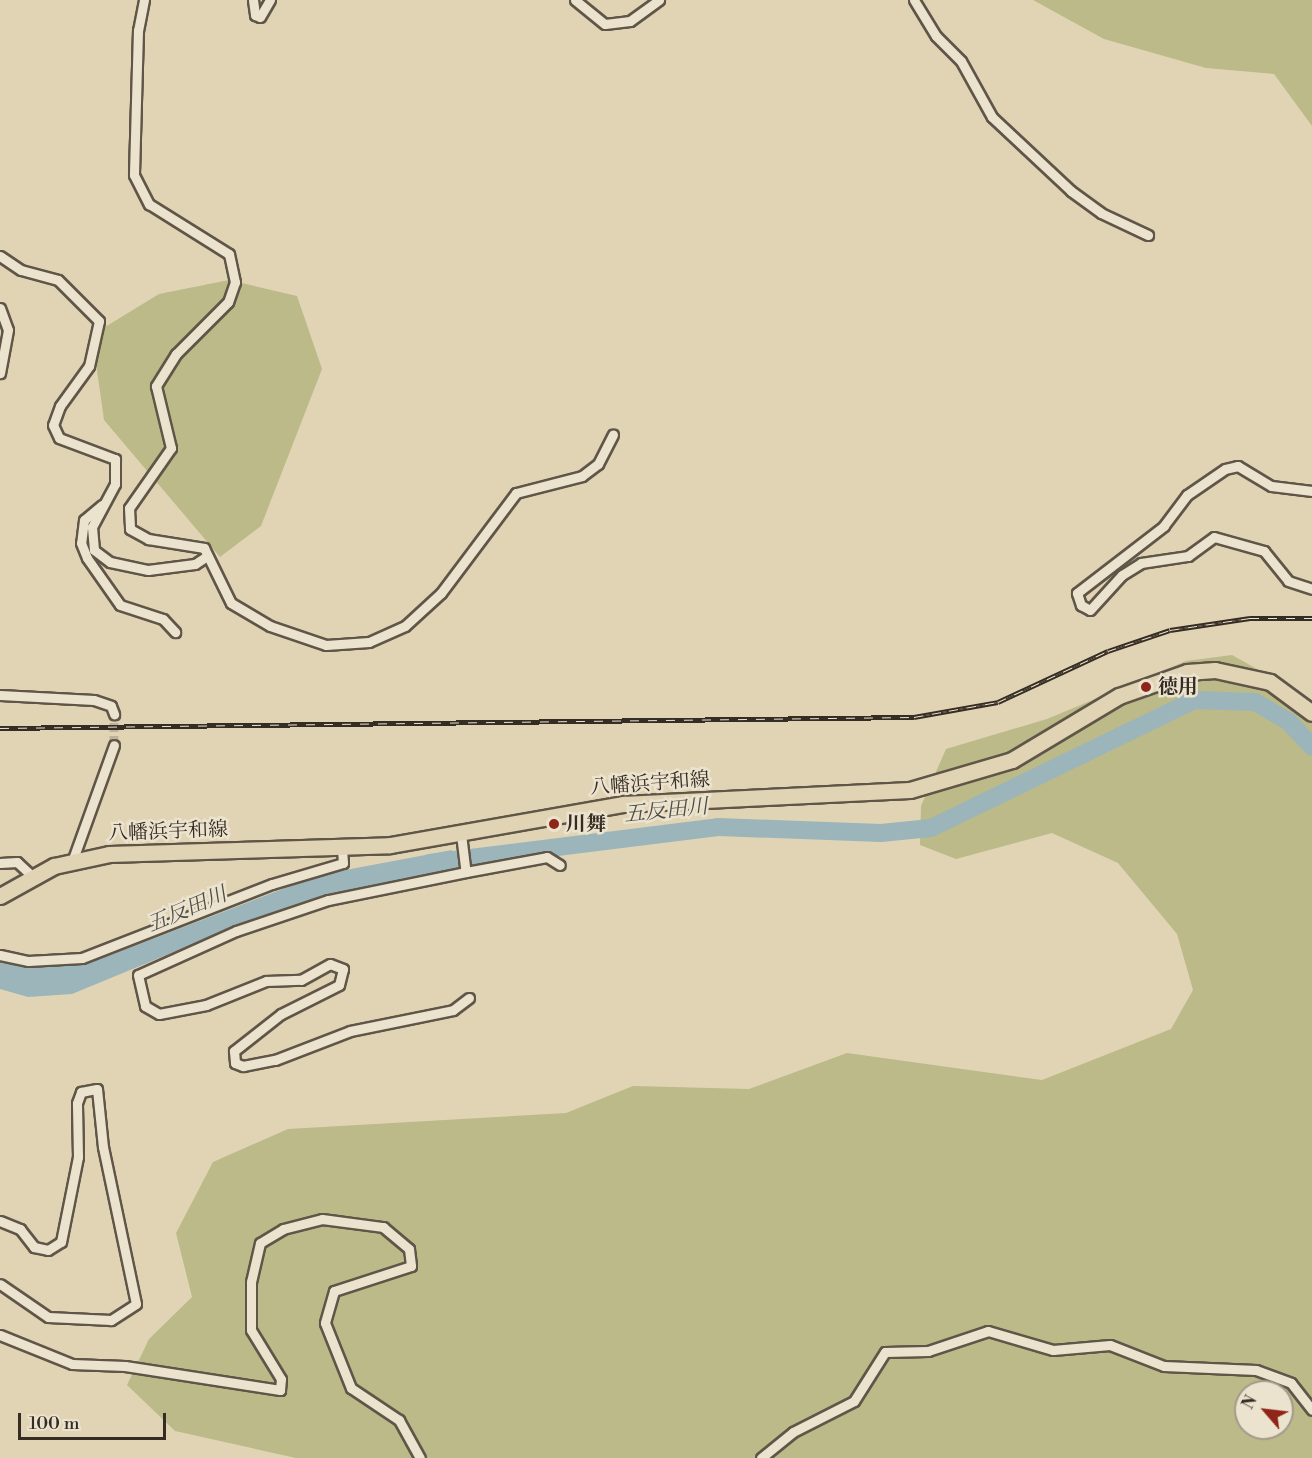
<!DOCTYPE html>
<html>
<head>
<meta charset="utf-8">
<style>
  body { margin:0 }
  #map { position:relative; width:1312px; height:1458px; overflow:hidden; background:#e1d4b5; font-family:"Libre Bodoni","Noto Serif JP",serif }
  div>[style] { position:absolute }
  .green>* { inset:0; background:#bbba88 }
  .water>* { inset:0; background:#9bb5ba }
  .river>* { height:18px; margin:-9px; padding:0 9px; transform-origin:9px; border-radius:9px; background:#9bb5ba }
  .street-tunnel>* { height:9px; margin-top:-4.5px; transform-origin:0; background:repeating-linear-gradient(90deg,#bfb298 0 9px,transparent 0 13.5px) }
  .roads { filter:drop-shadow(2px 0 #605648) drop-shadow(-2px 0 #605648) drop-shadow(0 2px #605648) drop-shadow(0 -2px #605648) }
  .street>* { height:9px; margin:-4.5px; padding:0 4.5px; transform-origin:4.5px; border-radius:4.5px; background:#ece3cf }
  .primary>* { height:15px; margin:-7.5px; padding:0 7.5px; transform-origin:7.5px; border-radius:7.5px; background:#e1d4b5 }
  .rail>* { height:5px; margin-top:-2.5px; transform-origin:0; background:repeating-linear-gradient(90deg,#ece3cf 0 9px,#352c23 0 18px); box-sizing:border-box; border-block:2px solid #352c23 }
  .dots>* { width:16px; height:16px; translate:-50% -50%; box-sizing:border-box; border:3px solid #ece3cf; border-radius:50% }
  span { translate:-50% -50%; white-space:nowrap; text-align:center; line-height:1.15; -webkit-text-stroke:5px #ece3cf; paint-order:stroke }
  .poi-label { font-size:20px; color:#352c23; font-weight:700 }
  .left { translate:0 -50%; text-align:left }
  .street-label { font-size:20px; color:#352c23 }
  .water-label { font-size:21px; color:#4e4e49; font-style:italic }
  .north { position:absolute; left:1234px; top:1380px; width:60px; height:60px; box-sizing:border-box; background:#ece3cf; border:2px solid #a39a8a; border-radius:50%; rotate:298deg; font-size:16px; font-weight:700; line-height:24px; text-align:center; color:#352c23 }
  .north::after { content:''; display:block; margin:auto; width:21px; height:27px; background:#8f2418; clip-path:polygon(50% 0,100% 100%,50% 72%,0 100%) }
  .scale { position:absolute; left:18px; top:1413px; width:148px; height:27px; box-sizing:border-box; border:3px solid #352c23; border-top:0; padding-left:8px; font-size:18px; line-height:21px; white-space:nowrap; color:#352c23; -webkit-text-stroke:4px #ece3cf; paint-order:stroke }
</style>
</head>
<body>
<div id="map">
  <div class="green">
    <div style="clip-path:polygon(1033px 0,1312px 0,1312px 126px,1274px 74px,1206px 68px,1104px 39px)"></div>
    <div style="clip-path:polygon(229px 280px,297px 296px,322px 369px,261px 526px,220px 557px,104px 420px,92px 335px,159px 294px)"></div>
    <div style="clip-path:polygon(evenodd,1232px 655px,1282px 683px,1312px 718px,1312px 1458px,296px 1458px,175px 1431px,127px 1385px,149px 1339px,192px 1297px,176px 1233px,213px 1162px,288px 1129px,566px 1113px,633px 1086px,749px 1089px,847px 1053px,1042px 1080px,1171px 1029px,1193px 990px,1177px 934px,1118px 863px,1052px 833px,956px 859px,920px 845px,921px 806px,946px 749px,1047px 719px,1186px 661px,1232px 655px,1246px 1392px,1282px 1392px,1282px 1428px,1246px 1428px,1246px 1392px)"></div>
  </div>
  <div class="water">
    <div style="clip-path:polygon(452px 850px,455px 871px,357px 889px,256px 918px,72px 994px,28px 997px,0 989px,0 963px,58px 966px,108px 956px,319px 875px)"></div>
  </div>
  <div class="river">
    <div style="left:430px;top:863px;width:290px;rotate:-7.1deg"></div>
    <div style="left:718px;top:827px;width:163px;rotate:2.1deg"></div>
    <div style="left:881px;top:833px;width:50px;rotate:-5.7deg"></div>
    <div style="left:931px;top:828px;width:293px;rotate:-25.9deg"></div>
    <div style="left:1195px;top:700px;width:60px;rotate:1.9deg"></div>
    <div style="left:1255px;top:702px;width:39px;rotate:30deg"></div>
    <div style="left:1289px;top:722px;width:34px;rotate:47deg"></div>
  </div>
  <div class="street-tunnel">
    <div style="left:114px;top:745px;width:31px;rotate:-90deg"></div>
  </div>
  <div class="roads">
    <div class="street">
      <div style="left:144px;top:0;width:31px;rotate:101deg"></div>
      <div style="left:138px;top:30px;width:145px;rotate:91.6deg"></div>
      <div style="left:134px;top:175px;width:33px;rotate:63deg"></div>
      <div style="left:149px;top:204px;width:94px;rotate:32deg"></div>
      <div style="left:229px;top:254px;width:29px;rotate:78deg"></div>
      <div style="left:235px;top:282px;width:21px;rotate:109deg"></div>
      <div style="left:228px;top:302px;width:74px;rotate:135deg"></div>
      <div style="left:176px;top:354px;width:38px;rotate:122deg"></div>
      <div style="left:156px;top:386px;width:64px;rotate:76.4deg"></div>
      <div style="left:171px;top:448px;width:73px;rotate:125deg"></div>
      <div style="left:129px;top:508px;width:21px;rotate:87deg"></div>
      <div style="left:130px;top:529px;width:21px;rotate:29deg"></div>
      <div style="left:148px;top:539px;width:57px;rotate:9.1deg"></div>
      <div style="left:204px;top:548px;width:61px;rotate:63.9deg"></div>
      <div style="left:231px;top:603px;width:45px;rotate:30.5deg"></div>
      <div style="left:270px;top:626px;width:59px;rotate:18.7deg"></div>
      <div style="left:326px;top:645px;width:43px;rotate:-4deg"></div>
      <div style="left:369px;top:642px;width:39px;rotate:-24deg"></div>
      <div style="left:405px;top:626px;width:49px;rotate:-42.5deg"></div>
      <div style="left:441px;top:593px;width:125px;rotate:-53.1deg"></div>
      <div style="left:516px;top:493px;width:68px;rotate:-14.4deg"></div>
      <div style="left:582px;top:476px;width:20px;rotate:-37deg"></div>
      <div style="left:598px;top:464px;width:33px;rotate:-63deg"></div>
      <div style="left:253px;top:0;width:15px;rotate:82deg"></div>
      <div style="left:255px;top:15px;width:5px;rotate:22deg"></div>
      <div style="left:260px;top:17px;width:20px;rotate:-60deg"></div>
      <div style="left:575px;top:0;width:38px;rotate:39deg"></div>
      <div style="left:605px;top:24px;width:25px;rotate:-7deg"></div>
      <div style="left:630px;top:21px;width:36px;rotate:-36deg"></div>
      <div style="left:914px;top:0;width:42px;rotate:58.6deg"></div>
      <div style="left:936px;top:36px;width:35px;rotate:45deg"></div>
      <div style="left:961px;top:61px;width:64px;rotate:61deg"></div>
      <div style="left:992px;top:117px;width:108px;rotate:43.1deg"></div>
      <div style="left:1071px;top:191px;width:37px;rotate:36deg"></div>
      <div style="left:1101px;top:213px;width:52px;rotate:25.1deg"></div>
      <div style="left:0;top:256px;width:25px;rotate:34deg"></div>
      <div style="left:21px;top:270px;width:38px;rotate:15deg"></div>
      <div style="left:58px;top:280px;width:58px;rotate:45deg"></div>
      <div style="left:99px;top:321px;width:46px;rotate:102.5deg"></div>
      <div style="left:89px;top:366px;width:49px;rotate:125.9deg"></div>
      <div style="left:60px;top:406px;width:20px;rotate:110deg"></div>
      <div style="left:53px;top:425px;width:14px;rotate:65deg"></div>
      <div style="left:59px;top:438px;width:60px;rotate:20.6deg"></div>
      <div style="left:115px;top:459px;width:25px;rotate:90deg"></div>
      <div style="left:115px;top:484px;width:49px;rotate:118.1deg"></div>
      <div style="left:92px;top:527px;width:23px;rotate:85deg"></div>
      <div style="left:94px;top:550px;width:20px;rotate:37deg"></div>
      <div style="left:110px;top:562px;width:39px;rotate:12deg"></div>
      <div style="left:148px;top:570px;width:47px;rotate:-7.3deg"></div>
      <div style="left:195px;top:564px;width:14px;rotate:-34deg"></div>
      <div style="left:0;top:308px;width:23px;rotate:70deg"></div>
      <div style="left:8px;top:330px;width:44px;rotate:100.5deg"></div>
      <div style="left:1312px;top:491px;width:41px;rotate:-173deg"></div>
      <div style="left:1271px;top:486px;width:39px;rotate:-149deg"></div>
      <div style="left:1238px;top:466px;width:13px;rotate:167deg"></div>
      <div style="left:1225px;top:469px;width:46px;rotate:145.6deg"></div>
      <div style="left:1187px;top:495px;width:39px;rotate:127deg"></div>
      <div style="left:1164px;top:526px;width:110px;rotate:142.4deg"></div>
      <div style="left:1077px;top:593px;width:13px;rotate:72deg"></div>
      <div style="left:1081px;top:605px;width:10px;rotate:29deg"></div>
      <div style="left:1090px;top:610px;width:47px;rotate:-47.6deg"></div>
      <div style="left:1122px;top:575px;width:22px;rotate:-32deg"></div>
      <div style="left:1141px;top:563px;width:48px;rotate:-8.5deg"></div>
      <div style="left:1188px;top:556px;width:32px;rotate:-36deg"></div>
      <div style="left:1214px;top:537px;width:52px;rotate:15.6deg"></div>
      <div style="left:1264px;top:551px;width:38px;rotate:51deg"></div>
      <div style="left:1288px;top:581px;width:25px;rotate:18deg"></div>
      <div style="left:102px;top:505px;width:23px;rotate:140deg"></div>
      <div style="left:84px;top:520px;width:23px;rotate:97deg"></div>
      <div style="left:81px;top:543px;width:16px;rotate:68deg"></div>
      <div style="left:87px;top:558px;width:57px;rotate:54.9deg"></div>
      <div style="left:120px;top:605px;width:45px;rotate:18deg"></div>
      <div style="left:163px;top:619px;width:18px;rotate:47deg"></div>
      <div style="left:0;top:695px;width:94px;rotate:3deg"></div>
      <div style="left:94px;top:700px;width:18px;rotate:19deg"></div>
      <div style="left:111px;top:706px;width:9px;rotate:69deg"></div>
      <div style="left:461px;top:834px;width:38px;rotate:83deg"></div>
      <div style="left:466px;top:872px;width:141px;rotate:168.5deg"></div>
      <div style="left:328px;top:900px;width:97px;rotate:161.4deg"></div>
      <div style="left:236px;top:931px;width:107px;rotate:155.8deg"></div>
      <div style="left:138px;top:975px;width:32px;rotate:77deg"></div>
      <div style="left:145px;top:1006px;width:16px;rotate:30deg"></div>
      <div style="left:159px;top:1014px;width:48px;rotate:-10.8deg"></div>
      <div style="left:206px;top:1005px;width:65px;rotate:-21.8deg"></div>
      <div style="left:266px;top:981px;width:35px;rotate:-2deg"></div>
      <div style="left:301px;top:980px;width:33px;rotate:-29deg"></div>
      <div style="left:330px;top:964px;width:14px;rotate:21deg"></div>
      <div style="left:343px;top:969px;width:16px;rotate:104deg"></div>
      <div style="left:339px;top:985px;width:65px;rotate:153.4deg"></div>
      <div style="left:281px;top:1014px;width:60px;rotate:141.8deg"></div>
      <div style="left:234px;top:1051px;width:12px;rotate:85deg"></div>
      <div style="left:235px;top:1063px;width:9px;rotate:21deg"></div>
      <div style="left:243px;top:1066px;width:33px;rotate:-11deg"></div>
      <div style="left:275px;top:1060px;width:80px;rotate:-21.1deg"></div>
      <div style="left:350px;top:1031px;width:105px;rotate:-11.5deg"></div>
      <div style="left:453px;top:1010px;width:20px;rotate:-37deg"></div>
      <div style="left:73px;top:859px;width:121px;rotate:-70.2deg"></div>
      <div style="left:0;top:863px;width:17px;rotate:-3deg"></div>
      <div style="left:17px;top:862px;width:22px;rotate:43deg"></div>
      <div style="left:466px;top:872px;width:82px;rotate:-10.5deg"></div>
      <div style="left:547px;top:857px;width:15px;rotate:32deg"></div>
      <div style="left:0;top:955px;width:29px;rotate:12deg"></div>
      <div style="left:28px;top:961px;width:54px;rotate:-3.2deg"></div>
      <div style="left:82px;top:958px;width:204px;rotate:-21.3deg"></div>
      <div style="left:272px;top:884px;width:74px;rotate:-16.5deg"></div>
      <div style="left:343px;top:863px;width:14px;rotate:-94deg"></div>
      <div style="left:0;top:1221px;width:22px;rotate:22deg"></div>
      <div style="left:20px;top:1229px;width:23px;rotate:52deg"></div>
      <div style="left:34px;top:1247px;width:14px;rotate:12deg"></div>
      <div style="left:48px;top:1250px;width:15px;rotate:-32deg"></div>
      <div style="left:61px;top:1242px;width:87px;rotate:-78.7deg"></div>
      <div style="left:78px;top:1157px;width:54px;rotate:-91.1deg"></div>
      <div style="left:77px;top:1103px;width:12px;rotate:-70deg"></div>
      <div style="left:81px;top:1092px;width:16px;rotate:-11deg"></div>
      <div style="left:97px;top:1089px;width:58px;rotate:84.1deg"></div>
      <div style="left:103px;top:1147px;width:160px;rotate:78.1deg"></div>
      <div style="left:136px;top:1304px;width:30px;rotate:147deg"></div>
      <div style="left:111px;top:1320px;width:63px;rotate:-177.3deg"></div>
      <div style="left:48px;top:1317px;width:58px;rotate:-145.5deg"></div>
      <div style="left:0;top:1335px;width:78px;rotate:21.9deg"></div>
      <div style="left:72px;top:1364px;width:53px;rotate:2.2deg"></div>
      <div style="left:125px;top:1366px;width:157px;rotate:8.8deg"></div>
      <div style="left:280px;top:1390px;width:11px;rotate:-85deg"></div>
      <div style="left:281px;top:1379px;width:57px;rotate:-121.5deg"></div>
      <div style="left:251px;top:1330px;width:48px;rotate:-90deg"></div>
      <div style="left:251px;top:1282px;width:40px;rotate:-77deg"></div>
      <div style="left:260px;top:1243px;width:27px;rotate:-31deg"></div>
      <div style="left:283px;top:1229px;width:40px;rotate:-14.4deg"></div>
      <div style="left:322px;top:1219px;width:62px;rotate:7.5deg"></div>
      <div style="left:383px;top:1227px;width:34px;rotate:40deg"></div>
      <div style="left:409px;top:1249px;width:17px;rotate:83deg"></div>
      <div style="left:411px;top:1266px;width:81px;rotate:162deg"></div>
      <div style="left:334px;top:1291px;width:33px;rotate:106deg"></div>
      <div style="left:325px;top:1323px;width:70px;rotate:68.2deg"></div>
      <div style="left:351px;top:1388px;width:58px;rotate:33.7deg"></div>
      <div style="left:399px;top:1420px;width:43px;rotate:61.1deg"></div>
      <div style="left:761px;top:1458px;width:41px;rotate:-39.1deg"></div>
      <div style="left:793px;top:1432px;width:68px;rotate:-26.9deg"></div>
      <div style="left:854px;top:1401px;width:58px;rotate:-57.7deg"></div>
      <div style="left:885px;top:1352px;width:43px;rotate:-1.3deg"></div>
      <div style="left:928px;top:1351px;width:63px;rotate:-18.4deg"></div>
      <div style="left:988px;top:1331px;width:68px;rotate:16.3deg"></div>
      <div style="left:1053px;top:1350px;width:57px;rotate:-5deg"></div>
      <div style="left:1110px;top:1345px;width:58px;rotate:21.3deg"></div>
      <div style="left:1164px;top:1366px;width:92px;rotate:2.5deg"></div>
      <div style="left:1256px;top:1370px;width:37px;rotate:20deg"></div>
      <div style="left:1291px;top:1383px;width:34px;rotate:52deg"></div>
    </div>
    <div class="primary">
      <div style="left:0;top:896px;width:62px;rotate:-29.1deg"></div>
      <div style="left:54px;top:866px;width:56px;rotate:-12.3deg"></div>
      <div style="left:109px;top:854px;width:281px;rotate:-1.8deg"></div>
      <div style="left:390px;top:845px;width:237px;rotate:-10deg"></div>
      <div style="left:623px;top:804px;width:287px;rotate:-2.8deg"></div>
      <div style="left:910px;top:790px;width:106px;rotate:-16.4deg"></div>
      <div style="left:1012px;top:760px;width:125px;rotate:-30.9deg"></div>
      <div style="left:1119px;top:696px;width:72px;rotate:-19.4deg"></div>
      <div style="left:1187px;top:672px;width:28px;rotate:-4deg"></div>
      <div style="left:1215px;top:670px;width:56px;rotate:12.3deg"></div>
      <div style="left:1270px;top:682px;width:52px;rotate:36.4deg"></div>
    </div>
  </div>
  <div class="rail">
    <div style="left:0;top:728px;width:914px;rotate:-0.69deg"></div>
    <div style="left:914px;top:717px;width:85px;rotate:-10.1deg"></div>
    <div style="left:998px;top:702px;width:121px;rotate:-24.9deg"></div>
    <div style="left:1108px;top:651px;width:65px;rotate:-18.7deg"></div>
    <div style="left:1170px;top:630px;width:81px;rotate:-8.5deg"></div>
    <div style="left:1250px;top:618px;width:62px"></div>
  </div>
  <div class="dots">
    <div style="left:1146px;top:687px;background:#8f2418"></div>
    <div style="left:554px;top:824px;background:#8f2418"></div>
  </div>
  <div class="poi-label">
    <span class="left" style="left:1158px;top:687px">徳用</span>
    <span class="left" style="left:566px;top:824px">川舞</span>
  </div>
  <div class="street-label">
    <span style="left:650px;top:784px;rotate:-4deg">八幡浜宇和線</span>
    <span style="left:168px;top:832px;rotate:-2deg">八幡浜宇和線</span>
  </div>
  <div class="water-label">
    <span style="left:666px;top:811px;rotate:-6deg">五反田川</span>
    <span style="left:187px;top:910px;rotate:-23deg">五反田川</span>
  </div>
  <div class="north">N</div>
  <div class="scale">100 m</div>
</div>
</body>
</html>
